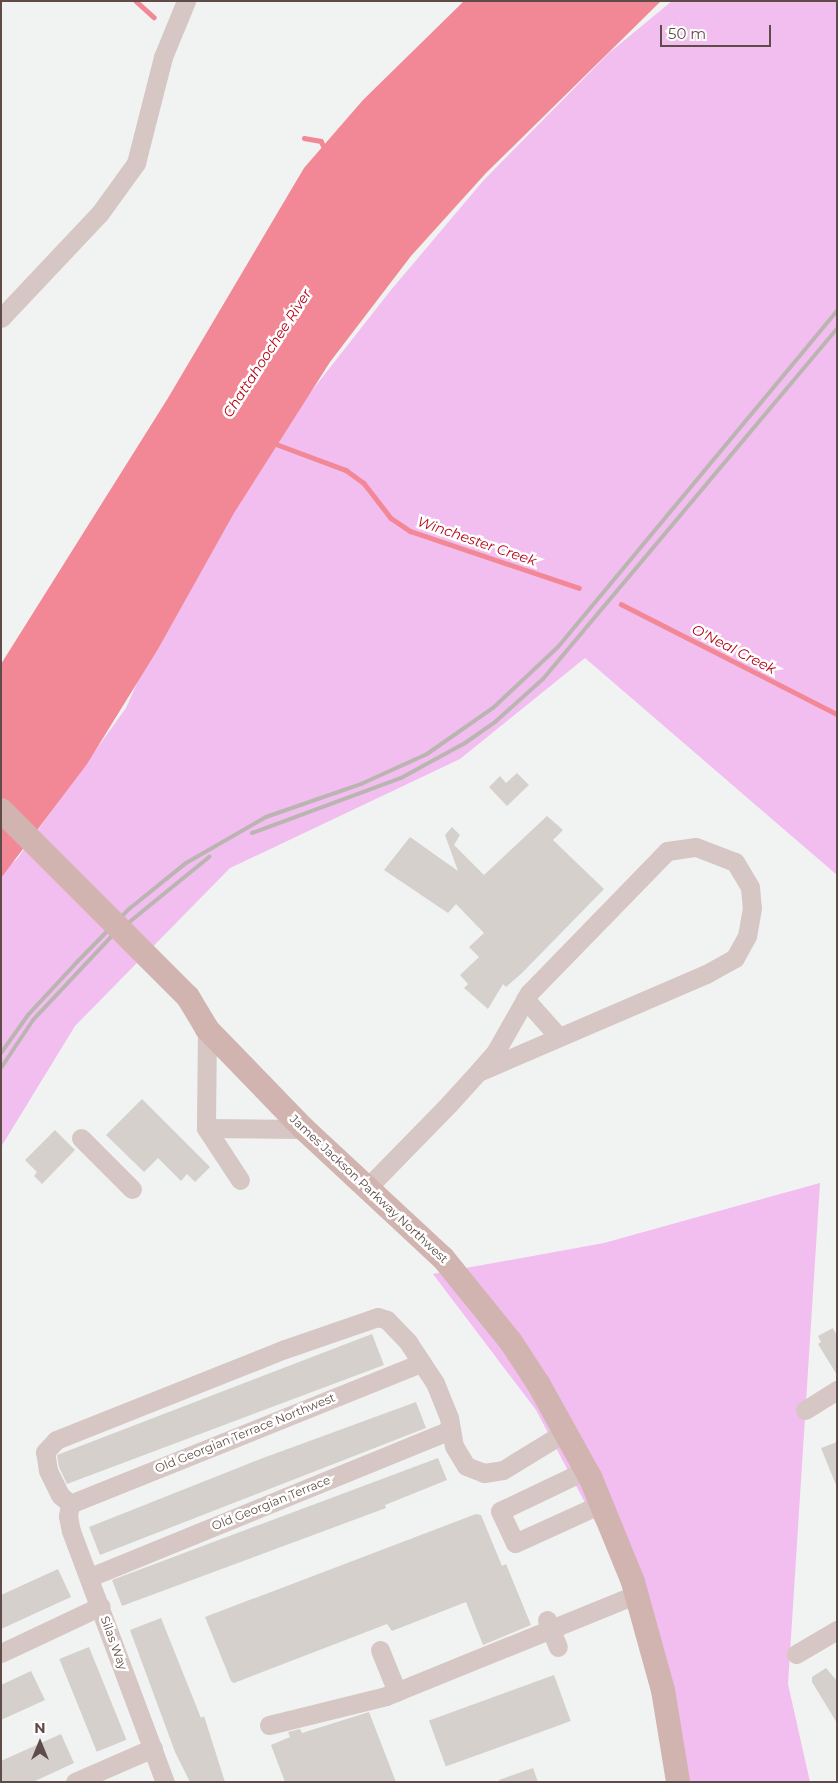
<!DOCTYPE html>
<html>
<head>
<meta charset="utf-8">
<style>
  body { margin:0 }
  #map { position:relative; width:838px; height:1783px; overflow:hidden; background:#f0f3f2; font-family:Montserrat,sans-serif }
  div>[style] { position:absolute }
  .green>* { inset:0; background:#f2bdef }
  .water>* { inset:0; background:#f28895 }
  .stream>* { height:4.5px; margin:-2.25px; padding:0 2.25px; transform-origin:2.25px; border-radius:2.25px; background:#f28895 }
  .building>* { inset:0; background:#d5d0cc; transform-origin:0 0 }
  .minor>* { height:19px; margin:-9.5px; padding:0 9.5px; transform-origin:9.5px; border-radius:9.5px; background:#d6c6c4 }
  .major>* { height:24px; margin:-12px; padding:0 12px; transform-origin:12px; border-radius:12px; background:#d1b4af }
  .rail>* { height:4px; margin:-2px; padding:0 2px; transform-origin:2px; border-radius:2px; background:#bbb5b2 }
  .major-bridge>* { height:24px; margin:-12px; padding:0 12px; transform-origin:12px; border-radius:12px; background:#d1b4af }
  span { translate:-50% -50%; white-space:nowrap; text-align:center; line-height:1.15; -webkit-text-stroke:5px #fff; paint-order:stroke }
  .street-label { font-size:12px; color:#5f4b47 }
  .water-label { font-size:14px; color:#b60419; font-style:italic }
  .frame { position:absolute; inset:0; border:2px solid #5f4b47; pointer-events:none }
  .north { position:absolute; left:15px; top:1718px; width:50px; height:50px; -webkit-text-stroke:4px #fff; paint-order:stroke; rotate:0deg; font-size:14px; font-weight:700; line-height:20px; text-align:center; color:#5f4b47 }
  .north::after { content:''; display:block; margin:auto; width:18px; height:22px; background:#5f4b47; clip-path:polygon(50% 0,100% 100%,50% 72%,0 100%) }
  .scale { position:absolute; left:660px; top:25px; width:111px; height:22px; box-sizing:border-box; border:2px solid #5f4b47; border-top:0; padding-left:6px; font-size:15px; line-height:18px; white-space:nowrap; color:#5f4b47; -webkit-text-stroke:4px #fff; paint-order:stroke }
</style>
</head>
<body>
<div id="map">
  <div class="green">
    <div style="clip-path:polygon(672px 1px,837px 1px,837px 875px,585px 658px,460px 759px,230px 868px,75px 1026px,1px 1147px,1px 873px,17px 859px,126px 708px,207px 524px,391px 290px,483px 181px,609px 53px)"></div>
    <div style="clip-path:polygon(820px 1183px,788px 1684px,810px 1782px,679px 1782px,637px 1601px,536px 1410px,433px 1274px,604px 1243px)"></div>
  </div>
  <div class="water">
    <div style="clip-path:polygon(464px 1px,661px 1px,486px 173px,411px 256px,330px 362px,234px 513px,158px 649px,87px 764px,1px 878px,1px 664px,168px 398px,304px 168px,363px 100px)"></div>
  </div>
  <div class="stream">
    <div style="left:136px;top:1px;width:24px;rotate:42deg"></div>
    <div style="left:304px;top:138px;width:17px;rotate:10deg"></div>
    <div style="left:321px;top:141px;width:9px;rotate:63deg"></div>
    <div style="left:276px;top:444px;width:75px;rotate:20.4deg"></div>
    <div style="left:346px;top:470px;width:22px;rotate:36deg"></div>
    <div style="left:364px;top:483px;width:44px;rotate:52.4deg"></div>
    <div style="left:391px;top:518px;width:23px;rotate:34deg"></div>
    <div style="left:410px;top:531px;width:178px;rotate:18.6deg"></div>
    <div style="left:621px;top:604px;width:242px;rotate:27deg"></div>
  </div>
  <div class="building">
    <div style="clip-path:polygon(517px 773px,529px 785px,507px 806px,489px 787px,500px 776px,506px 783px)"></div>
    <div style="clip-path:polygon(547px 816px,563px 830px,553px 840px,604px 889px,522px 973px,506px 987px,503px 984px,488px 1009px,464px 988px,468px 984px,460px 975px,479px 957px,469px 947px,484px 933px,456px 904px,448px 913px,384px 870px,410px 837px,458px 871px,445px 835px,452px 827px,460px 835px,454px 845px,484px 875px)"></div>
    <div style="clip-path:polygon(142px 1099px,210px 1167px,195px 1182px,187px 1174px,181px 1181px,158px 1158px,144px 1172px,106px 1135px)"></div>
    <div style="clip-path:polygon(55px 1130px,75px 1150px,42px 1184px,34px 1176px,37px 1172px,25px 1160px)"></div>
    <div style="clip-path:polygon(833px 1328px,837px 1336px,837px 1375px,818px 1344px,821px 1342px,818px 1336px)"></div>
    <div style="clip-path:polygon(372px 1334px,384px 1365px,67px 1484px,59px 1467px,57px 1455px)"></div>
    <div style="clip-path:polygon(416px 1402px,426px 1428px,100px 1555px,89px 1527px,263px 1458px)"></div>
    <div style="clip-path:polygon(837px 1442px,837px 1485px,836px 1485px,821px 1448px)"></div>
    <div style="clip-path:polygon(438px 1458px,447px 1480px,385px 1505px,386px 1508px,122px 1606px,112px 1580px)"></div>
    <div style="clip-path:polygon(476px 1514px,481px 1515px,502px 1566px,506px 1564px,531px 1625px,483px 1645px,466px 1602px,392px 1631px,387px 1624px,234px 1683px,231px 1681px,205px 1617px)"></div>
    <div style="clip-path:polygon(58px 1569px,71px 1597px,1px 1629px,1px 1595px)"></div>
    <div style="clip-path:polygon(161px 1618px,201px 1718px,204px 1716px,225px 1782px,190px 1782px,175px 1752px,130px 1630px)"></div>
    <div style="left:89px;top:1647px;width:100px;height:32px;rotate:68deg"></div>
    <div style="clip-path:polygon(826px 1668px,837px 1681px,837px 1723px,812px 1682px,812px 1677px)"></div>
    <div style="clip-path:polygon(31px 1671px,45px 1700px,1px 1720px,1px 1685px)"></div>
    <div style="left:554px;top:1675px;width:49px;height:133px;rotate:70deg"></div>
    <div style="clip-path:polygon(369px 1712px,396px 1782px,285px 1782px,271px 1745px,290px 1737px,288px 1732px,300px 1729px,302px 1733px)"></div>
    <div style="clip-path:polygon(61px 1734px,74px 1763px,33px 1782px,1px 1782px,1px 1761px)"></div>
    <div style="clip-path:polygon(533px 1768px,538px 1782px,500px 1782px,499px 1780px)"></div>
  </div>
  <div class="minor">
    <div style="left:1px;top:318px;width:144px;rotate:-46.7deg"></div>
    <div style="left:100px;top:213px;width:62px;rotate:-54.2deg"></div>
    <div style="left:136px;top:163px;width:109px;rotate:-75.7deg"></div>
    <div style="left:163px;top:57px;width:61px;rotate:-67.7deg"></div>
    <div style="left:525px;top:999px;width:50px;rotate:48.3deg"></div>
    <div style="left:207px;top:1029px;width:99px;rotate:90.6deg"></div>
    <div style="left:206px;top:1128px;width:62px;rotate:56.8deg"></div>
    <div style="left:206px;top:1128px;width:98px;rotate:0.6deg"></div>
    <div style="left:81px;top:1138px;width:72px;rotate:45deg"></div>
    <div style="left:367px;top:1188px;width:117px;rotate:-45.7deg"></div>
    <div style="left:449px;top:1104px;width:43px;rotate:-47.8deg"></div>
    <div style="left:478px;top:1072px;width:28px;rotate:-49deg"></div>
    <div style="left:496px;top:1051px;width:67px;rotate:-60.4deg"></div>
    <div style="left:529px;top:993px;width:198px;rotate:-45.8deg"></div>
    <div style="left:667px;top:851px;width:29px;rotate:-8deg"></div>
    <div style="left:696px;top:847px;width:42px;rotate:21deg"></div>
    <div style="left:735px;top:862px;width:29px;rotate:59deg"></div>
    <div style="left:750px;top:887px;width:21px;rotate:85deg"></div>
    <div style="left:752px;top:908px;width:28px;rotate:100deg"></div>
    <div style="left:747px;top:936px;width:25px;rotate:119deg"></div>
    <div style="left:735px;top:958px;width:33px;rotate:151deg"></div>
    <div style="left:706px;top:974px;width:248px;rotate:156.7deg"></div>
    <div style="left:805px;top:1410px;width:38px;rotate:-32deg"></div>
    <div style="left:586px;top:1470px;width:95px;rotate:154.5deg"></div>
    <div style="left:500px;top:1511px;width:35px;rotate:65deg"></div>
    <div style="left:515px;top:1543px;width:94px;rotate:-24.4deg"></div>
    <div style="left:70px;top:1504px;width:13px;rotate:-138deg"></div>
    <div style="left:60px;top:1495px;width:28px;rotate:-116deg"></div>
    <div style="left:48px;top:1470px;width:18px;rotate:-99deg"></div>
    <div style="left:45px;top:1452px;width:16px;rotate:-47deg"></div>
    <div style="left:56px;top:1440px;width:246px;rotate:-21.7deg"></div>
    <div style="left:285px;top:1349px;width:98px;rotate:-19deg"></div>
    <div style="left:378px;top:1317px;width:9px;rotate:18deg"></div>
    <div style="left:387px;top:1320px;width:30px;rotate:46deg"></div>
    <div style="left:408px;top:1342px;width:49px;rotate:56.6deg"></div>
    <div style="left:435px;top:1383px;width:38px;rotate:68deg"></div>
    <div style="left:449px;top:1418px;width:28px;rotate:80deg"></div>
    <div style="left:454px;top:1446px;width:23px;rotate:59deg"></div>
    <div style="left:466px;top:1466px;width:19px;rotate:21deg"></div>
    <div style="left:484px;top:1473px;width:19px;rotate:-9deg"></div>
    <div style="left:503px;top:1470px;width:75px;rotate:-31.4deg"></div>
    <div style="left:70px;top:1504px;width:378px;rotate:-21.9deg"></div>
    <div style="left:70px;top:1504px;width:12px;rotate:99deg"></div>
    <div style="left:68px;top:1516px;width:15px;rotate:79deg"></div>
    <div style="left:71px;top:1531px;width:268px;rotate:69.5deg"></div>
    <div style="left:90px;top:1577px;width:390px;rotate:-22.2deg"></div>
    <div style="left:547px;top:1620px;width:29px;rotate:68deg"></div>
    <div style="left:380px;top:1650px;width:45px;rotate:68deg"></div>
    <div style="left:1px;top:1653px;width:110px;rotate:-25.2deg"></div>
    <div style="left:796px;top:1654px;width:48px;rotate:-30.3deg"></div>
    <div style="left:269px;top:1725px;width:121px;rotate:-13.9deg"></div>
    <div style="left:386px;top:1696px;width:271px;rotate:-22.1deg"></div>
    <div style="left:75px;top:1782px;width:85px;rotate:-23.6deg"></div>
  </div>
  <div class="major">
    <div style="left:188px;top:997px;width:37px;rotate:59deg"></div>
    <div style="left:207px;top:1029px;width:139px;rotate:45.9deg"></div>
    <div style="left:304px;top:1129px;width:190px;rotate:42.9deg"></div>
    <div style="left:443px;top:1258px;width:108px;rotate:51deg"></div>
    <div style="left:511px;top:1342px;width:51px;rotate:56.9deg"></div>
    <div style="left:539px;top:1385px;width:107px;rotate:61deg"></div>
    <div style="left:591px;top:1479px;width:111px;rotate:67.8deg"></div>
    <div style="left:633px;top:1582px;width:112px;rotate:74.5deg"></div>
    <div style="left:663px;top:1690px;width:93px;rotate:80.7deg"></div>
  </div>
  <div class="rail">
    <div style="left:252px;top:833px;width:159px;rotate:-20.3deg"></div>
    <div style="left:401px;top:778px;width:73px;rotate:-28.7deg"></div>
    <div style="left:465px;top:743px;width:37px;rotate:-35deg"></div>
    <div style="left:495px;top:722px;width:64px;rotate:-41.9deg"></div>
    <div style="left:543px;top:679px;width:457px;rotate:-50deg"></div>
    <div style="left:1px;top:1053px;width:47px;rotate:-54.6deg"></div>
    <div style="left:28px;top:1015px;width:74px;rotate:-47.2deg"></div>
    <div style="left:78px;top:961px;width:73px;rotate:-45.6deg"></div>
    <div style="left:129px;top:909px;width:73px;rotate:-38.9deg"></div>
    <div style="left:186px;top:863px;width:92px;rotate:-29.9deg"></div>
    <div style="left:266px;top:817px;width:101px;rotate:-19.2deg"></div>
    <div style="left:361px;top:784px;width:72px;rotate:-24.4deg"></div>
    <div style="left:427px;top:754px;width:80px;rotate:-34.9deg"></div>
    <div style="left:493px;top:708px;width:89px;rotate:-43.2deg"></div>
    <div style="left:558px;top:647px;width:437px;rotate:-50.3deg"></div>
    <div style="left:1px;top:1068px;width:58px;rotate:-56.3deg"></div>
    <div style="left:33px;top:1020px;width:114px;rotate:-46.8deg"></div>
    <div style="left:111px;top:937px;width:127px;rotate:-39.2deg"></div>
  </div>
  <div class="major-bridge">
    <div style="left:1px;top:810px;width:264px;rotate:45deg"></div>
  </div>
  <div class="street-label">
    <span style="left:369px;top:1189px;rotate:43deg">James Jackson Parkway Northwest</span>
    <span style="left:245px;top:1433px;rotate:-22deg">Old Georgian Terrace Northwest</span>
    <span style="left:271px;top:1503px;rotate:-22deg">Old Georgian Terrace</span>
    <span style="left:114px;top:1643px;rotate:70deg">Silas Way</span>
  </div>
  <div class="water-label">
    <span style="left:267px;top:353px;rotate:-57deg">Chattahoochee River</span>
    <span style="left:477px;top:541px;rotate:19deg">Winchester Creek</span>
    <span style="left:734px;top:649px;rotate:27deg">O'Neal Creek</span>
  </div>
  <div class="frame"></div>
  <div class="north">N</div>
  <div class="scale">50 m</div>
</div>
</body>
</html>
